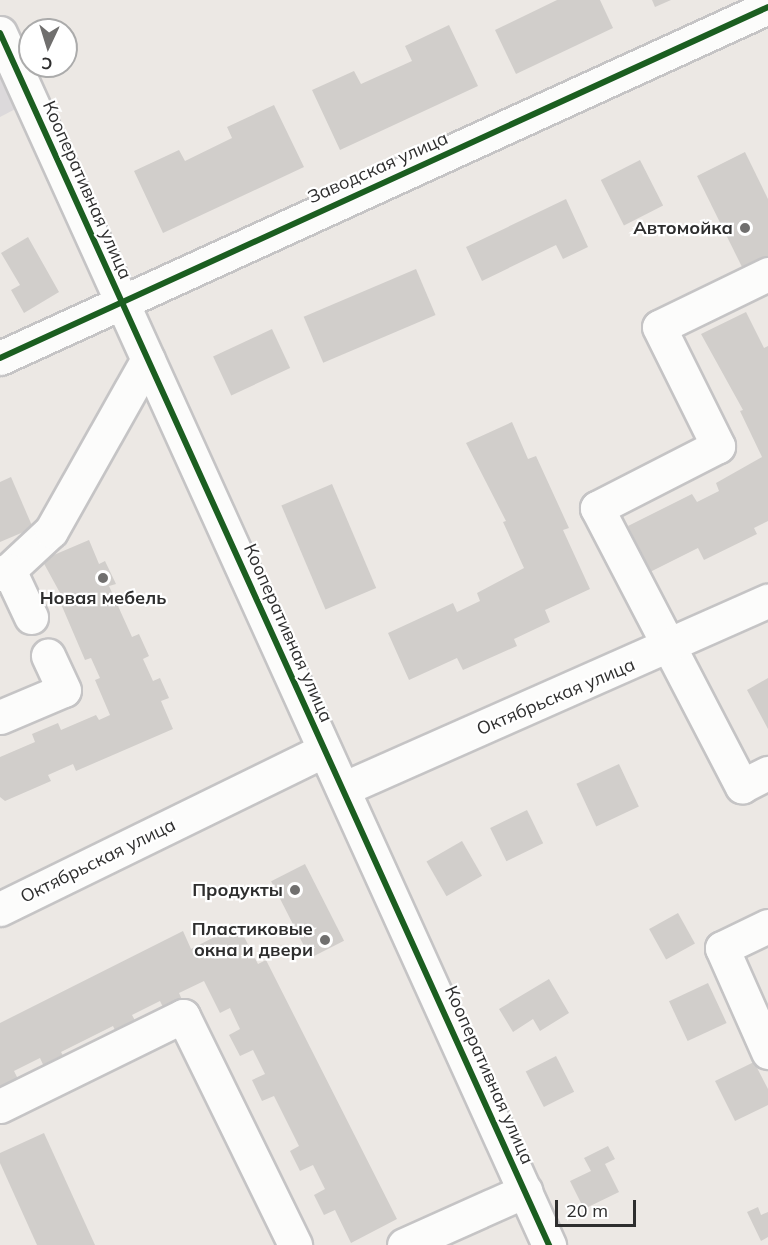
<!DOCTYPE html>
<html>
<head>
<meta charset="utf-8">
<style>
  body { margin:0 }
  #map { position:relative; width:768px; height:1245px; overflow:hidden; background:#ece8e4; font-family:Mulish,sans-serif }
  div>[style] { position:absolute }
  .industrial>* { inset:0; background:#dcd9db }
  .building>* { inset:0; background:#d1cecb; transform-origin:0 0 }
  .roads { filter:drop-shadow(2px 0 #c5c4c5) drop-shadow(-2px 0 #c5c4c5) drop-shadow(0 2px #c5c4c5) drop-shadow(0 -2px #c5c4c5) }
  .minor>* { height:33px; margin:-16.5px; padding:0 16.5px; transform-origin:16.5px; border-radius:16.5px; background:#fcfcfb }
  .cycleway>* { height:6px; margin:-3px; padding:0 3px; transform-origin:3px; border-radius:3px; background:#1b5e20 }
  .dots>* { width:16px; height:16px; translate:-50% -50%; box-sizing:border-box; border:3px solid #fff; border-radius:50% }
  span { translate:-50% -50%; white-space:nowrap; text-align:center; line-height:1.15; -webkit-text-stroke:4.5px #fff; paint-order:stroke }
  .street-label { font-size:18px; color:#2e2e2e }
  .poi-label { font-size:18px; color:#2e2e2e; font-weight:700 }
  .right { translate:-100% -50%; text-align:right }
  .north { position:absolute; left:18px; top:18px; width:60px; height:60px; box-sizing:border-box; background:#fff; border:2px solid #ababab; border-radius:50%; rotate:184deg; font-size:16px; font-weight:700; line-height:24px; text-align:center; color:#2e2e2e }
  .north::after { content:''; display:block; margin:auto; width:21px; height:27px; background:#706f6e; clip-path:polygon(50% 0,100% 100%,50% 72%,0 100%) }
  .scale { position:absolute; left:555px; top:1200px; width:81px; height:27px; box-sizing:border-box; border:3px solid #2e2e2e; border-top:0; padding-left:8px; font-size:18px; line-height:21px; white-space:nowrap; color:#2e2e2e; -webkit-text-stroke:4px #fff; paint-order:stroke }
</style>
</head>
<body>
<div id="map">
  <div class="industrial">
    <div style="clip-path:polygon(0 43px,27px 103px,0 117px)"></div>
  </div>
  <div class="building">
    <div style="clip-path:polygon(557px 0,600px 0,613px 28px,516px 74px,495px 30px)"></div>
    <div style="clip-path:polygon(652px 0,671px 0,655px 7px)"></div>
    <div style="clip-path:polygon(449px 25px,478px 86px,340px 150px,312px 90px,354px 71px,361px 84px,412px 61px,405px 46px)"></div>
    <div style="clip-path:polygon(274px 105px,304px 167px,163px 233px,134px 171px,179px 150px,185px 161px,232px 138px,227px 127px)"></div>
    <div style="clip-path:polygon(745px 152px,768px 199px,768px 257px,743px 269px,697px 176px)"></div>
    <div style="left:640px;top:160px;width:51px;height:44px;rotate:63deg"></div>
    <div style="clip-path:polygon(566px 199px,588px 247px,563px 259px,556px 245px,482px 281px,466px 247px)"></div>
    <div style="clip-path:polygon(28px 237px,59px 292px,24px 313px,11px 290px,20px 285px,1px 253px)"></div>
    <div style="left:416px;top:269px;width:50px;height:122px;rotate:67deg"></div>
    <div style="clip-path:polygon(746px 312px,764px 348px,768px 346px,768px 521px,754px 528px,757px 534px,704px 560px,698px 548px,650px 572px,628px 526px,692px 494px,697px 502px,719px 491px,716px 483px,762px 457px,740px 411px,743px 410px,701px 334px)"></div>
    <div style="left:272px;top:329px;width:43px;height:65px;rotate:65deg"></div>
    <div style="clip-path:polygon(512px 422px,528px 459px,536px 456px,569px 528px,563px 530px,590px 589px,545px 610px,550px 622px,514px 639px,517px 646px,463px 670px,457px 658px,409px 680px,388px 633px,453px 603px,457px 612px,480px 601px,477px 593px,524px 568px,503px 522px,506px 521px,466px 443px)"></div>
    <div style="clip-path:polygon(11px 477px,33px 528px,0 542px,0 482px)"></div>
    <div style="left:332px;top:484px;width:113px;height:55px;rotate:67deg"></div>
    <div style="clip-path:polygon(89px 540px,99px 564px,105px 561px,116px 584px,109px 586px,132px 637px,139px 634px,149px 656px,143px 659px,153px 681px,160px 678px,169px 698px,161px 701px,173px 729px,76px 771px,73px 764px,48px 775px,51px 781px,5px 801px,0 797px,0 757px,35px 742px,32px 734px,58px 723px,61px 730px,96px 715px,99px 720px,110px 715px,95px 680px,100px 678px,91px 658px,85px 660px,61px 604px,65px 602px,42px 560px)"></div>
    <div style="clip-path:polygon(768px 678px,768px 729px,747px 690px)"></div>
    <div style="left:619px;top:764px;width:47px;height:47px;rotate:65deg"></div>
    <div style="left:527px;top:810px;width:37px;height:41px;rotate:64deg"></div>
    <div style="left:462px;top:841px;width:40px;height:41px;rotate:60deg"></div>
    <div style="left:305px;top:864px;width:86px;height:38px;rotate:63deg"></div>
    <div style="left:678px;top:913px;width:35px;height:33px;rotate:61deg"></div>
    <div style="clip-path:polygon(238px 925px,258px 964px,266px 960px,397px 1219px,351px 1243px,335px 1210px,324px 1215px,314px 1195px,325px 1189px,313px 1165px,300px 1171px,290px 1151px,299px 1146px,274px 1096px,262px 1101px,252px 1080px,265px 1074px,253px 1050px,240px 1056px,229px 1035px,240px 1029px,230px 1008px,220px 1013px,204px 981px,179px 993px,183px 1002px,165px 1011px,160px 1001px,132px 1015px,138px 1026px,118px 1036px,113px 1026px,61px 1052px,66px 1061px,46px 1071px,40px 1058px,14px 1071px,21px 1085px,0 1091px,0 1023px,183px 931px,191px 949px)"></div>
    <div style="clip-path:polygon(549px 979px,569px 1013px,540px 1031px,533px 1019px,513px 1032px,499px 1009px)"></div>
    <div style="left:708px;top:983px;width:44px;height:43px;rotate:65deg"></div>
    <div style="left:556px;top:1056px;width:40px;height:34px;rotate:63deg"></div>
    <div style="clip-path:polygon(754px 1062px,768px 1089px,768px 1105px,735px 1121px,715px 1081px)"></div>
    <div style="clip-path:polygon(44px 1133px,95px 1245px,37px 1245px,0 1163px,0 1153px)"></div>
    <div style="clip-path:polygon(608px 1146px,615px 1159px,605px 1164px,619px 1192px,584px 1209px,570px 1181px,591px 1171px,584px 1158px)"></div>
    <div style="clip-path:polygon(758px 1207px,761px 1215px,768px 1212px,768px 1237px,761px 1241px,747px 1212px)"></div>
  </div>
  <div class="roads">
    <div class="minor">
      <div style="left:0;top:33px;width:1331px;rotate:65.63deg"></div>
      <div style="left:768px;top:274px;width:121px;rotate:154.1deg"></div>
      <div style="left:659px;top:327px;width:133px;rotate:63.6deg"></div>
      <div style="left:718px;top:446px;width:136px;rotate:152.9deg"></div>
      <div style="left:597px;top:508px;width:314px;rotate:62.5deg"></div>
      <div style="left:742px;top:786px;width:29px;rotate:-27deg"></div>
      <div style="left:0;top:358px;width:844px;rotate:-24.56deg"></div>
      <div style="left:9px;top:570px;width:57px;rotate:-42.9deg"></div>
      <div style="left:51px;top:531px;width:197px;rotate:-60.6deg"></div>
      <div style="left:0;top:574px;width:10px;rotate:-24deg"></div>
      <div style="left:9px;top:570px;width:52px;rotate:64.9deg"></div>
      <div style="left:0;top:717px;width:69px;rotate:-22.9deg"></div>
      <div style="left:64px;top:690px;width:38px;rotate:-115deg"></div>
      <div style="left:343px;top:789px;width:465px;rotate:-23.9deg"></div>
      <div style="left:0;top:909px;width:361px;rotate:-26.1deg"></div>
      <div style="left:768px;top:926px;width:51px;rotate:154.4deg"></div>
      <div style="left:722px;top:948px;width:114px;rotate:66.1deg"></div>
      <div style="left:0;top:1106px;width:204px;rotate:-26.2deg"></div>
      <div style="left:183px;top:1016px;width:255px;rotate:63.9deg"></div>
      <div style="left:404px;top:1245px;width:133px;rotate:-24.1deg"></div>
    </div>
  </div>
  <div class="cycleway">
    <div style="left:0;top:33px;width:1331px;rotate:65.63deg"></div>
    <div style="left:0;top:358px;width:844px;rotate:-24.56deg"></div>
  </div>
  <div class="dots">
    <div style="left:745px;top:228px;background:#706f6e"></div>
    <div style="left:103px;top:578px;background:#706f6e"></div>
    <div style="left:295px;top:890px;background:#706f6e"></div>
    <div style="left:325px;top:940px;background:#706f6e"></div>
  </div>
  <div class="street-label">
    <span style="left:378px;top:168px;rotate:-24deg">Заводская улица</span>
    <span style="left:87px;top:190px;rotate:66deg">Кооперативная улица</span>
    <span style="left:288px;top:633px;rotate:66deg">Кооперативная улица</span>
    <span style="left:556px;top:697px;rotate:-23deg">Октябрьская улица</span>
    <span style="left:98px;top:861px;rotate:-26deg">Октябрьская улица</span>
    <span style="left:489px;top:1075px;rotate:66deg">Кооперативная улица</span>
  </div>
  <div class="poi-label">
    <span class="right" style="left:733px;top:228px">Автомойка</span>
    <span style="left:103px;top:598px">Новая мебель</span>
    <span class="right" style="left:283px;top:890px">Продукты</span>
    <span class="right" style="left:313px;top:940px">Пластиковые<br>окна и двери</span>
  </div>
  <div class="north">С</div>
  <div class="scale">20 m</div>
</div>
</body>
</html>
